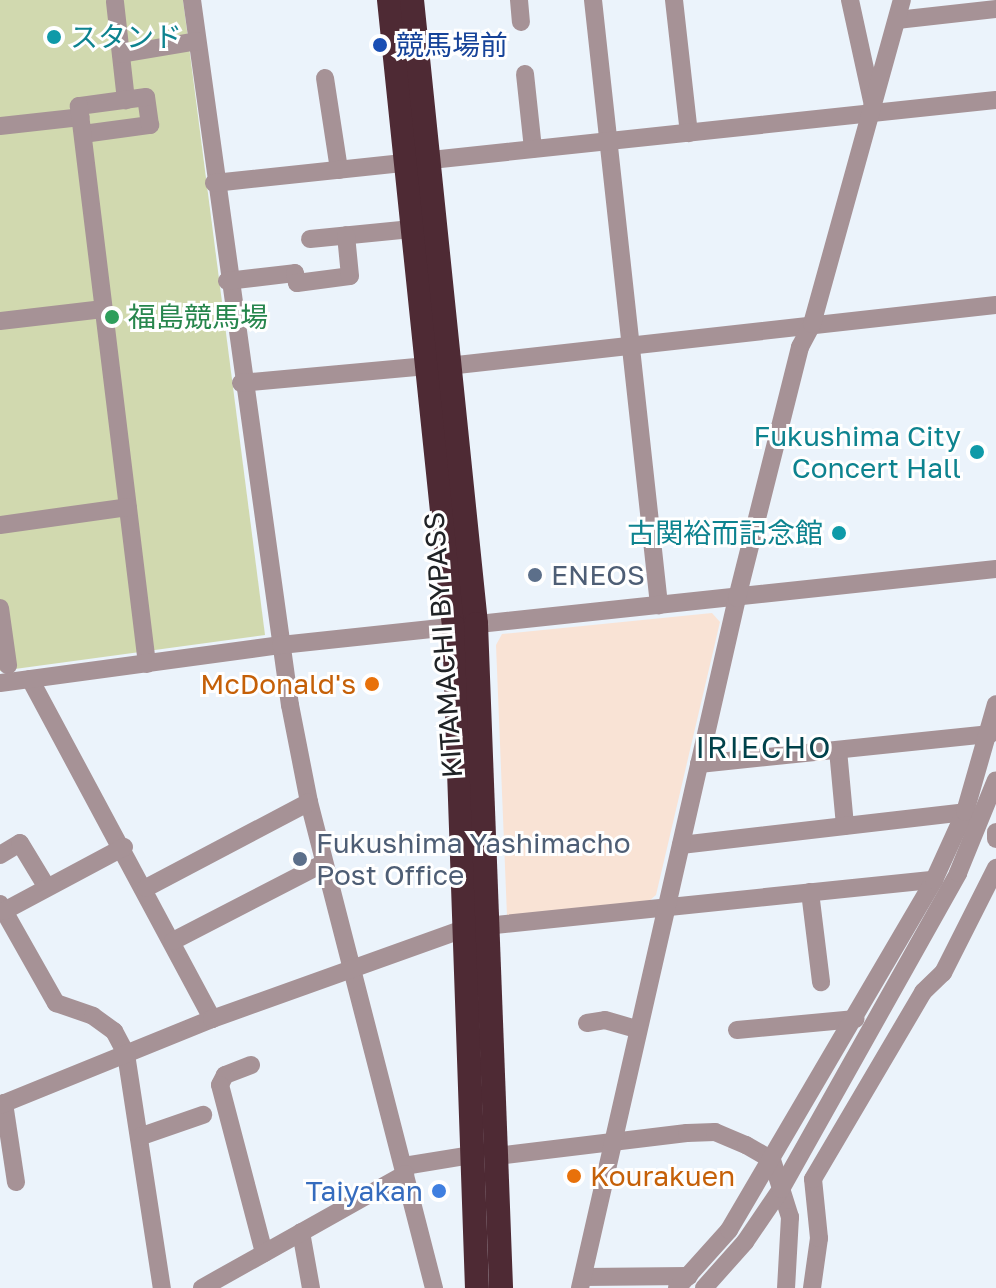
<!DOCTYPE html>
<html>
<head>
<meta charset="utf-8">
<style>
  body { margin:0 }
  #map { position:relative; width:996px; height:1288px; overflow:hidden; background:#ebf3fb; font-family:"Golos Text","Noto Sans JP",sans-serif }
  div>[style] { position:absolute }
  .commercial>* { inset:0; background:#f9e3d5 }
  .green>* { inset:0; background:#d1d9af }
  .minor>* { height:18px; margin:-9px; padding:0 9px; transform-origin:9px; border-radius:9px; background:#a69296 }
  .highway>* { height:24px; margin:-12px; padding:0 12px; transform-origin:12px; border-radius:12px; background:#4e2a34 }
  .dots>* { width:22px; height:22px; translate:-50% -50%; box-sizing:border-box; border:4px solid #fff; border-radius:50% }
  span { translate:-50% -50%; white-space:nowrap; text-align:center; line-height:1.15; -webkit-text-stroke:6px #fff; paint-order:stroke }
  .culture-label { font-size:28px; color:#0d838f }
  .left { translate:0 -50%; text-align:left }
  .right { translate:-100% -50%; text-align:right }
  .transit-label { font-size:28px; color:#164399 }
  .leisure-label { font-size:28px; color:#27864d }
  .service-label { font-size:28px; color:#4e5e75 }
  .street-label { font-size:28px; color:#202326 }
  .food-label { font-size:28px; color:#c56008 }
  .shop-label { font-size:28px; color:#366cbe }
  .neighbourhood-label { font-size:30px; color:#00424b; letter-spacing:2px }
</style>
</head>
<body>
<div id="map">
  <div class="commercial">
    <div style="clip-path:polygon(712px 613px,720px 622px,656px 895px,649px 901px,507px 916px,496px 645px,502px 634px)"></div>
  </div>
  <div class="green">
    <div style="clip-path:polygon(0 0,183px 0,265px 635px,0 671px)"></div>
  </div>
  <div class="minor">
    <div style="left:192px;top:0;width:712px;rotate:82.09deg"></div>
    <div style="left:290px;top:705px;width:99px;rotate:78.9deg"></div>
    <div style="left:309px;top:802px;width:502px;rotate:75.58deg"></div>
    <div style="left:519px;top:0;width:22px;rotate:85deg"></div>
    <div style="left:593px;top:0;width:609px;rotate:83.77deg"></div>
    <div style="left:674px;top:0;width:134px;rotate:83.6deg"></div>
    <div style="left:850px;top:0;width:113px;rotate:77.7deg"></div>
    <div style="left:115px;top:2px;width:99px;rotate:83.6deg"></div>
    <div style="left:897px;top:20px;width:100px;rotate:-6.3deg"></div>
    <div style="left:121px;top:54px;width:77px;rotate:-9.7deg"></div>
    <div style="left:525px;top:74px;width:75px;rotate:83.9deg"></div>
    <div style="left:325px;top:78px;width:93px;rotate:81.3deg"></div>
    <div style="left:0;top:126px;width:81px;rotate:-6.3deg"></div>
    <div style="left:83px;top:134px;width:68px;rotate:-7.7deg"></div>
    <div style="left:150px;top:125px;width:28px;rotate:-98deg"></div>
    <div style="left:146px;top:97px;width:68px;rotate:172.3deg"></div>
    <div style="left:79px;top:106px;width:562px;rotate:83.05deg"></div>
    <div style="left:214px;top:183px;width:786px;rotate:-6.06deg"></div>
    <div style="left:310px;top:239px;width:102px;rotate:-5.6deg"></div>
    <div style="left:227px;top:281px;width:68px;rotate:-6.7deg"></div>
    <div style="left:295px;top:273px;width:10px;rotate:79deg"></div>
    <div style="left:297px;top:283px;width:53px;rotate:-7.5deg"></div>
    <div style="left:350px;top:276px;width:41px;rotate:-95.6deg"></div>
    <div style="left:0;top:321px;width:104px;rotate:-6.6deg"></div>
    <div style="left:448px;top:366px;width:551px;rotate:-6.35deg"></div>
    <div style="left:241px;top:383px;width:187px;rotate:-5.2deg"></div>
    <div style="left:0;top:525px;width:129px;rotate:-8deg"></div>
    <div style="left:0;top:608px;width:58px;rotate:82deg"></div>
    <div style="left:30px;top:679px;width:386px;rotate:61.8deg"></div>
    <div style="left:0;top:683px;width:284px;rotate:-7.7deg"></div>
    <div style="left:281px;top:645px;width:719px;rotate:-6.07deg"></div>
    <div style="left:838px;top:750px;width:76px;rotate:84.7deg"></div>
    <div style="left:699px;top:764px;width:293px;rotate:-5.9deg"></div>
    <div style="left:996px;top:832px;width:7px;rotate:90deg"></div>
    <div style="left:681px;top:845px;width:286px;rotate:-6.6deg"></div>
    <div style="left:0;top:855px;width:23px;rotate:-31deg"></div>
    <div style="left:20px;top:843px;width:50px;rotate:58.8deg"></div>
    <div style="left:146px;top:888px;width:184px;rotate:-27.8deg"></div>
    <div style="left:810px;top:892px;width:91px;rotate:83deg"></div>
    <div style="left:0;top:904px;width:114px;rotate:60.5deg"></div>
    <div style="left:56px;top:1003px;width:39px;rotate:19deg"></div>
    <div style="left:93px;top:1016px;width:26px;rotate:36deg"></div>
    <div style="left:114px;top:1031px;width:26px;rotate:62deg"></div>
    <div style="left:126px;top:1054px;width:237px;rotate:81.3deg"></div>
    <div style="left:4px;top:911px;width:136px;rotate:-28.1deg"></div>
    <div style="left:173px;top:941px;width:170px;rotate:-27.3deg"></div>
    <div style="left:587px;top:1023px;width:18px;rotate:-9deg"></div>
    <div style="left:605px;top:1020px;width:33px;rotate:16deg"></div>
    <div style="left:737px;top:1030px;width:119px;rotate:-5.3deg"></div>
    <div style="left:251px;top:1065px;width:28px;rotate:159deg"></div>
    <div style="left:225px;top:1075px;width:11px;rotate:117deg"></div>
    <div style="left:220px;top:1085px;width:174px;rotate:75.3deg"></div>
    <div style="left:4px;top:1103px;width:80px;rotate:81.4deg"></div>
    <div style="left:0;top:1105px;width:229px;rotate:-22.1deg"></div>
    <div style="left:212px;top:1019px;width:270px;rotate:-19.7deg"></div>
    <div style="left:466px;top:928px;width:470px;rotate:-5.9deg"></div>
    <div style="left:139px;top:1137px;width:68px;rotate:-19deg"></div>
    <div style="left:497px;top:1156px;width:191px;rotate:-6.9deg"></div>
    <div style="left:687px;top:1133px;width:28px;rotate:-2deg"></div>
    <div style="left:715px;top:1132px;width:34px;rotate:23deg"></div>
    <div style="left:746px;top:1145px;width:30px;rotate:30deg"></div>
    <div style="left:772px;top:1160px;width:60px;rotate:72.5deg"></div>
    <div style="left:790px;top:1217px;width:71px;rotate:93.2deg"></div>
    <div style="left:404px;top:1166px;width:69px;rotate:-9.2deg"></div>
    <div style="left:301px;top:1232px;width:57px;rotate:79.9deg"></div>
    <div style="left:583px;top:1277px;width:106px;rotate:-0.5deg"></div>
    <div style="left:202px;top:1288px;width:233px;rotate:-29.3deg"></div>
    <div style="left:580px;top:1288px;width:708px;rotate:-77.18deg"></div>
    <div style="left:737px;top:598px;width:259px;rotate:-75.9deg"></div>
    <div style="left:800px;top:347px;width:26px;rotate:-62deg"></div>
    <div style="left:812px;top:324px;width:336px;rotate:-74.5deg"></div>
    <div style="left:677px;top:1288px;width:78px;rotate:-48.1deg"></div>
    <div style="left:729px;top:1230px;width:406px;rotate:-59.6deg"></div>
    <div style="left:934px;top:880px;width:75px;rotate:-65.5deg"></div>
    <div style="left:965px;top:812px;width:112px;rotate:-74deg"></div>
    <div style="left:704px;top:1288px;width:62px;rotate:-48.3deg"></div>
    <div style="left:745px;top:1242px;width:64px;rotate:-55.8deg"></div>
    <div style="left:781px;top:1189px;width:362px;rotate:-60.7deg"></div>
    <div style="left:958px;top:873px;width:100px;rotate:-67.8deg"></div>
    <div style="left:812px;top:1288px;width:50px;rotate:-82deg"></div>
    <div style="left:819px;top:1238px;width:59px;rotate:-95.8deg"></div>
    <div style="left:813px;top:1179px;width:217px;rotate:-59.5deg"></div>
    <div style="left:923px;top:992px;width:28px;rotate:-44deg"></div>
    <div style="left:943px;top:973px;width:118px;rotate:-63.2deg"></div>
  </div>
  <div class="highway">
    <div style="left:389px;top:0;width:630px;rotate:84.08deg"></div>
    <div style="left:454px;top:627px;width:661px;rotate:88.01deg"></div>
    <div style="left:412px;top:0;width:627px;rotate:84.14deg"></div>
    <div style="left:476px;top:624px;width:664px;rotate:87.84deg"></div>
  </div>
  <div class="dots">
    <div style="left:54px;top:37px;background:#0f9aa8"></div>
    <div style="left:380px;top:45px;background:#1a4fb4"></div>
    <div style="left:112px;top:317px;background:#2e9e5b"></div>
    <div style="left:977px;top:452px;background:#0f9aa8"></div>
    <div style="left:839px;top:533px;background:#0f9aa8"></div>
    <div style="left:535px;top:575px;background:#5c6f8a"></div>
    <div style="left:372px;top:684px;background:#e8710a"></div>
    <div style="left:300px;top:859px;background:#5c6f8a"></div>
    <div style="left:574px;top:1176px;background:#e8710a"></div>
    <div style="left:439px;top:1191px;background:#3f7fe0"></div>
  </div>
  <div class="culture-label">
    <span class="left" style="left:70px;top:37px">スタンド</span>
    <span class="right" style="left:961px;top:452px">Fukushima City<br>Concert Hall</span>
    <span class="right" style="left:823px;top:533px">古関裕而記念館</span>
  </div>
  <div class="transit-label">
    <span class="left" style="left:396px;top:45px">競馬場前</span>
  </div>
  <div class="leisure-label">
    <span class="left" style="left:128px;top:317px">福島競馬場</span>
  </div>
  <div class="service-label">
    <span class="left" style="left:551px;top:575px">ENEOS</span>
    <span class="left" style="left:316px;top:859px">Fukushima Yashimacho<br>Post Office</span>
  </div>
  <div class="street-label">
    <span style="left:443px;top:645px;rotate:-94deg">KITAMACHI BYPASS</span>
  </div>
  <div class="food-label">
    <span class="right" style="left:356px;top:684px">McDonald's</span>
    <span class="left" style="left:590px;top:1176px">Kourakuen</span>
  </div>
  <div class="shop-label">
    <span class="right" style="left:423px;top:1191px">Taiyakan</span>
  </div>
  <div class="neighbourhood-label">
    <span style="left:764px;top:747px">IRIECHO</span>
  </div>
</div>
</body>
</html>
